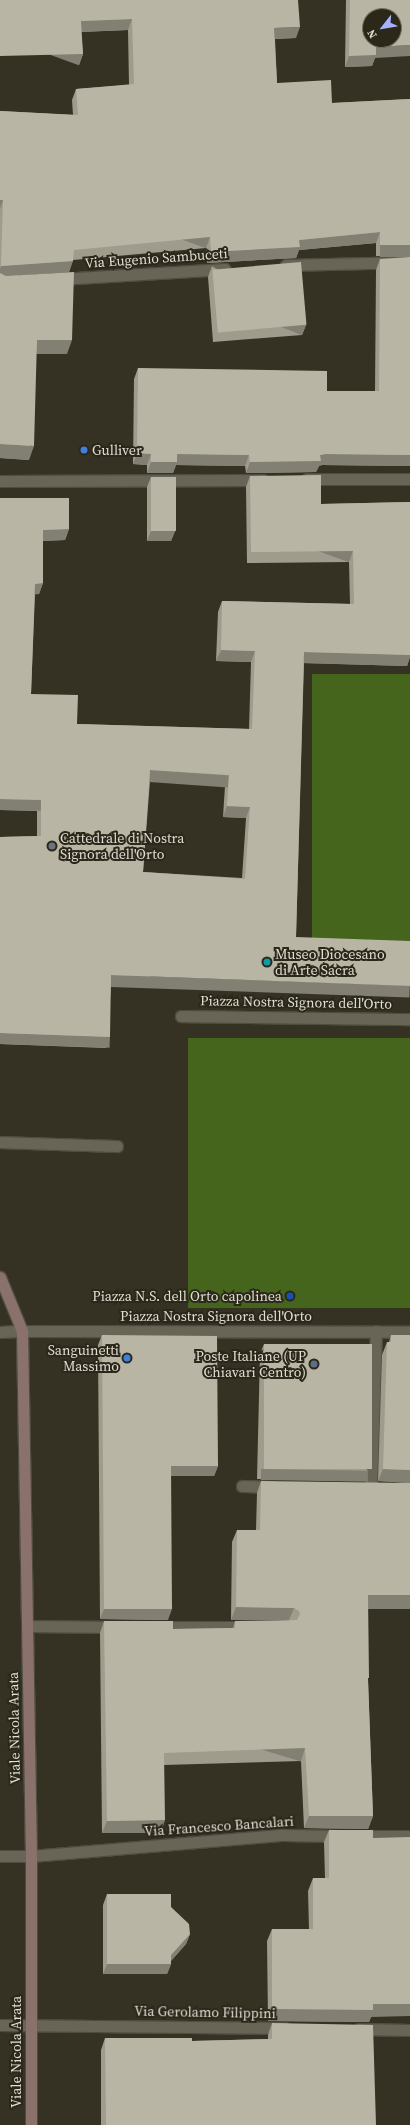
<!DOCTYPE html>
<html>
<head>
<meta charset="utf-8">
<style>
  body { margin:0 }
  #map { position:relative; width:410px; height:2125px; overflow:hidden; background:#353224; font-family:"Source Serif 4",serif }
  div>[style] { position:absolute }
  .green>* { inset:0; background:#45641c; transform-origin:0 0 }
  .roads { filter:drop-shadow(1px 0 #4f4d41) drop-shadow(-1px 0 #4f4d41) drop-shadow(0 1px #4f4d41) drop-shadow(0 -1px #4f4d41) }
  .service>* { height:11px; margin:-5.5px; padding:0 5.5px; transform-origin:5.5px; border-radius:5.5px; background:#696556 }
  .pedestrian>* { height:11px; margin:-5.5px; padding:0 5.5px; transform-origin:5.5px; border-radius:5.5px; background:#696556 }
  .minor>* { height:11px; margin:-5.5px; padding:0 5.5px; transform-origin:5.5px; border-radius:5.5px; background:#696556 }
  .tertiary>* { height:11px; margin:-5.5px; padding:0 5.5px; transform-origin:5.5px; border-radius:5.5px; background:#696556 }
  .secondary>* { height:11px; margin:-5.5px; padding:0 5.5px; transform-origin:5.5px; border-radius:5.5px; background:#8b716c }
  .wall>* { inset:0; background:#9f9c8d }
  .shaded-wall>* { inset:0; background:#827f73; transform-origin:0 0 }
  .building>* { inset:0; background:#b9b5a4; transform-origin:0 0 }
  .dots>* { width:11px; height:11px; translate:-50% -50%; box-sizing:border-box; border:2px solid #2b281a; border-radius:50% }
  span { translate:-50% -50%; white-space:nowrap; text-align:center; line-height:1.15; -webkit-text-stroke:4px #2b281a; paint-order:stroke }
  .street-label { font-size:14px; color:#dfddd4 }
  .poi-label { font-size:14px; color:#dfddd4 }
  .left { translate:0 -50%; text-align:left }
  .right { translate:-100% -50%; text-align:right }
  .north { position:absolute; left:362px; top:8px; width:40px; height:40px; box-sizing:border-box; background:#2b281a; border:1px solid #737064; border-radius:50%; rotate:239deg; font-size:11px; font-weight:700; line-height:16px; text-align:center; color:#dfddd4 }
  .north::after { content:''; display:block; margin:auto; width:14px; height:18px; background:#a5b1fc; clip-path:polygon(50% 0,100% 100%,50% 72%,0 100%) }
</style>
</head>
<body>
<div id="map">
  <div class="green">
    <div style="left:410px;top:674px;width:272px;height:98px;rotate:90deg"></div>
    <div style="left:188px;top:1038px;width:222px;height:270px"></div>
  </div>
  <div class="roads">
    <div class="service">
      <div style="left:242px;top:1486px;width:31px;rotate:2deg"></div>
      <div style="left:371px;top:1488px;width:157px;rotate:-88.2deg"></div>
    </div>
    <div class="pedestrian">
      <div style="left:181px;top:1016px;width:229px;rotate:0.8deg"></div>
      <div style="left:0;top:1142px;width:117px;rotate:2deg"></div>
    </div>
    <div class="minor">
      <div style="left:286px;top:265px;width:124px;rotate:-1.4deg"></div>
      <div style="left:60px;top:279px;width:165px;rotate:-3.5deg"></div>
      <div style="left:307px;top:479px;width:103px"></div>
      <div style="left:0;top:481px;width:263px;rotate:-0.2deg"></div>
      <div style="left:0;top:1332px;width:22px;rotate:-3deg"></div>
      <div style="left:27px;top:1626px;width:89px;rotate:0.6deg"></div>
      <div style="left:157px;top:1627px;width:91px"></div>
      <div style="left:359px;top:1836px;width:51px"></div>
      <div style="left:0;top:1856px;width:31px"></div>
      <div style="left:31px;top:1856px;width:253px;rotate:-4.8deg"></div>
      <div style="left:283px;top:1835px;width:58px;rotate:1deg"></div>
      <div style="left:0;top:2025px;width:285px;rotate:0.6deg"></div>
      <div style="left:359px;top:2029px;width:51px;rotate:1.1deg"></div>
    </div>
    <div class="tertiary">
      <div style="left:22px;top:1331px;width:388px;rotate:0.1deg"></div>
    </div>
    <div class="secondary">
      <div style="left:0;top:1277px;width:58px;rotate:67.8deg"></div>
      <div style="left:22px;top:1331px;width:525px;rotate:89.02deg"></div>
      <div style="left:31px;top:1856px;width:269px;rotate:90deg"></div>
    </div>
  </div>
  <div class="wall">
    <div style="clip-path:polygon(0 0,296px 38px,275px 39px,277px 83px,332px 103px,410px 99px,410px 256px,376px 256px,376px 243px,299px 250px,296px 258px,207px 263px,206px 248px,73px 260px,69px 272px,18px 275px,67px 354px,36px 354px,29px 460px,0 458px,0 111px,73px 115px,72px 100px,76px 89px,129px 85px,128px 30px,81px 32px,83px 54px,79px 65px)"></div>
    <div style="clip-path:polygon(346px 0,410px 0,375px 58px,372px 66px,345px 67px)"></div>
    <div style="clip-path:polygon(380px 259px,410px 466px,322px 465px,319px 466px,316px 472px,246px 473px,245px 466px,176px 465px,173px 473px,147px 473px,147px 465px,133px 464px,134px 379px,138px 368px,327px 391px,375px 391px,376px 270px)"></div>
    <div style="clip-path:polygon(212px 266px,306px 325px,302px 335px,213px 342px,208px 277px)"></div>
    <div style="clip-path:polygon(evenodd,250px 476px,321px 504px,410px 502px,410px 657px,407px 666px,304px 663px,296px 937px,111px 987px,106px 1048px,0 1044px,0 837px,37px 836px,37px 811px,0 810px,0 498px,69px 529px,65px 540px,43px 541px,43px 583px,39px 594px,35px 594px,31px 694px,77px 724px,249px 729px,251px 662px,216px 661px,218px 612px,222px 601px,350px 604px,349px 562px,247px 563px,246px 487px,250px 476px,150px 781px,225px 786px,223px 817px,246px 818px,242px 878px,143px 872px,150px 781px)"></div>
    <div style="clip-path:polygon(151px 477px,175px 531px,171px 541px,147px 541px,147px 487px)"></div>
    <div style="clip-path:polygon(102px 1335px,218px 1466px,214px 1476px,171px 1476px,168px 1620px,100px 1619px,98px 1345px)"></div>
    <div style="clip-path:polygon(391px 1335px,410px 1483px,378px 1481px,382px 1355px,387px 1342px,389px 1342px)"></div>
    <div style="clip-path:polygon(264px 1344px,368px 1471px,364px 1481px,257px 1479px,260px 1354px)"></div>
    <div style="clip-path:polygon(261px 1481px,368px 1608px,368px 1682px,373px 1816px,368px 1829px,304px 1828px,301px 1761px,164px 1765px,161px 1833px,102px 1833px,100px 1633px,104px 1621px,173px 1629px,233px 1628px,235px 1621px,290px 1621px,289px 1620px,231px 1620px,232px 1542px,237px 1530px,256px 1530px,257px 1493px)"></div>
    <div style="clip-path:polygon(329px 1830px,373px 1838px,371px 2017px,369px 2022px,268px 2021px,267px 1941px,272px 1929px,309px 1929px,308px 1891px,313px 1878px,325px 1878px,324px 1842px)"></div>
    <div style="clip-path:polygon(107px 1894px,171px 1907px,190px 1934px,186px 1944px,171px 1961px,171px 1964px,167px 1974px,103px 1974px,103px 1905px)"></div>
    <div style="clip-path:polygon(272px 2023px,376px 2125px,101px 2125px,101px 2050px,105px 2038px,192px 2041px,268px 2039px,268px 2035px)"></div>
  </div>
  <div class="shaded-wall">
    <div style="clip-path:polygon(132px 19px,128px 30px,77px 32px,81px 21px)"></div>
    <div style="clip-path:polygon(300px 27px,296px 38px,270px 39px,274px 28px)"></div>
    <div style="clip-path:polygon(410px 45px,410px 56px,375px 58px,372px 66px,345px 67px,349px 56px,376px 47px)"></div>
    <div style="left:83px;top:54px;width:12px;height:83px;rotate:110deg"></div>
    <div style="clip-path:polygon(0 200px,3px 200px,0 209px)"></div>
    <div style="clip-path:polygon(380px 232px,376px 243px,299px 250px,296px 258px,207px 263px,211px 252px,299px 240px)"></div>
    <div style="left:210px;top:237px;width:12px;height:137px;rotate:110deg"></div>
    <div style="left:380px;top:245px;width:30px;height:12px"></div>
    <div style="clip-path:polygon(73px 261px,69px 272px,0 277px,0 269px,1px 266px)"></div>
    <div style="left:306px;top:325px;width:11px;height:89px;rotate:112deg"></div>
    <div style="clip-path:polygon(37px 340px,72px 340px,67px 354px,32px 354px)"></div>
    <div style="clip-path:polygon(0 444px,34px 446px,29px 460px,0 458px)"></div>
    <div style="clip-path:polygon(137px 453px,151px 454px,147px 465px,133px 464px)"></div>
    <div style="clip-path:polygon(177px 454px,249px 455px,245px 466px,176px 465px,173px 473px,147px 473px,151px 462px)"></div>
    <div style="clip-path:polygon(326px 454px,410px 455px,410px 466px,322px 465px,319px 466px,316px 472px,246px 473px,250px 462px)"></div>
    <div style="clip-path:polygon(69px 529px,65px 540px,39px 541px,43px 530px)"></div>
    <div style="clip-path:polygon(151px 531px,175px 531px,171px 541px,147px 541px)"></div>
    <div style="left:353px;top:551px;width:12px;height:102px;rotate:110deg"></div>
    <div style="clip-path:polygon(43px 583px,39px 594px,31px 595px,35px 584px)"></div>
    <div style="clip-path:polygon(221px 650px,255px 651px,251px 662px,216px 661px)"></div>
    <div style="clip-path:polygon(304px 652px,410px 655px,410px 657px,407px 666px,300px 663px)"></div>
    <div style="left:150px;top:770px;width:79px;height:12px;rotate:4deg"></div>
    <div style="left:0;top:799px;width:41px;height:11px;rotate:1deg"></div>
    <div style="clip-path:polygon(227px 806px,250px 807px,246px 818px,223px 817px)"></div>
    <div style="left:111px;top:975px;width:299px;height:12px;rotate:2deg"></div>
    <div style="left:0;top:1033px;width:110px;height:11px;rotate:2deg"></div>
    <div style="clip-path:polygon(171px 1466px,218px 1466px,214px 1476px,167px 1476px)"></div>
    <div style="left:261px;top:1469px;width:107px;height:11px;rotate:1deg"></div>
    <div style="clip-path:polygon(383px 1469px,410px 1470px,410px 1483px,378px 1481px)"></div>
    <div style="left:368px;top:1595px;width:42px;height:14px"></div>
    <div style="clip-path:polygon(236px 1607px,294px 1608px,289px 1620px,231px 1620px)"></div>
    <div style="clip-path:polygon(104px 1609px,172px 1609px,168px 1620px,100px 1619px)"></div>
    <div style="left:305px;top:1748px;width:14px;height:141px;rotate:107deg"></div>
    <div style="clip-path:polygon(309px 1816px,373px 1816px,368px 1829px,304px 1828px)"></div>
    <div style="clip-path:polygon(165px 1820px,161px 1833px,102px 1833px,107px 1821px)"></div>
    <div style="clip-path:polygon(190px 1934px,186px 1944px,168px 1964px,171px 1964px,167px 1974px,103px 1974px,107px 1964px,171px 1955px)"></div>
    <div style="clip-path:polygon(373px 2004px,410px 2004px,410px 2016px,371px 2017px,369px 2022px,268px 2021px,272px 2009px)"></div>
  </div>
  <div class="building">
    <div style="clip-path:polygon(0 0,298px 0,300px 27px,274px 28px,277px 83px,331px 80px,332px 103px,410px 99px,410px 245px,380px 245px,380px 232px,299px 240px,300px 247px,211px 252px,210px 237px,74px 250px,73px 261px,1px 266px,3px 200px,0 200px,0 111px,78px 115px,76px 89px,134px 84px,132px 19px,81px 21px,83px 54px,0 56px)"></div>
    <div style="clip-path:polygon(evenodd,350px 0,410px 0,410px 45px,376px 47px,376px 55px,349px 56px,350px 0,370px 16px,394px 16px,394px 40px,370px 40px,370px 16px)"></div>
    <div style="clip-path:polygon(410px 257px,410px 455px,326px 454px,320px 455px,321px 461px,250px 462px,249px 455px,177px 454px,177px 462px,151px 462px,151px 454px,137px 453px,138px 368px,327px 371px,327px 391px,379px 391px,380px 259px)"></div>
    <div style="left:301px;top:262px;width:63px;height:89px;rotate:85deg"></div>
    <div style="clip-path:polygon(74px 272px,72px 340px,37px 340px,34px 446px,0 444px,0 273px,6px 276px)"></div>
    <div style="clip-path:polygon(evenodd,321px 475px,321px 504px,410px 502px,410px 655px,304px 652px,296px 937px,410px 941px,410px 986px,111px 975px,110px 1037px,0 1033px,0 837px,41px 836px,41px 800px,0 799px,0 498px,69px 498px,69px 529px,43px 530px,43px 583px,35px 584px,31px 694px,78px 695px,77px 724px,252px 729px,255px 651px,221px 650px,222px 601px,354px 604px,353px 551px,251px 552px,250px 476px,321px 475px,150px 770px,229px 775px,227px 806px,250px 807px,245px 879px,143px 872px,150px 770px)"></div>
    <div style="left:151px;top:477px;width:25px;height:54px"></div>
    <div style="clip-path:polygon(102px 1335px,217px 1336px,218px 1466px,171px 1466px,172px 1609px,104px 1609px)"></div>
    <div style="clip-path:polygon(391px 1335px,410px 1335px,410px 1470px,383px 1469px,387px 1342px,391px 1342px)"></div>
    <div style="left:264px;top:1344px;width:108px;height:125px"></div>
    <div style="clip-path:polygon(261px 1481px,410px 1483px,410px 1595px,368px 1595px,369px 1678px,368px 1678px,373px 1816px,309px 1816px,305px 1748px,164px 1753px,165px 1820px,107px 1821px,104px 1621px,173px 1621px,173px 1629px,235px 1628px,235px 1621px,297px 1620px,300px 1614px,299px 1611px,294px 1608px,236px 1607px,237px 1530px,260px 1530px)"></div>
    <div style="clip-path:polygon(329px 1830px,373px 1830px,373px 1838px,410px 1837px,410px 2004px,373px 2004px,373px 2010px,272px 2009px,272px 1929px,313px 1929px,313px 1878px,329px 1878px)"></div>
    <div style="clip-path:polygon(107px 1894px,171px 1894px,171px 1907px,189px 1924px,190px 1934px,171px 1955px,171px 1964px,107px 1964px)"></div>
    <div style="clip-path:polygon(272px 2023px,373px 2025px,376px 2125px,106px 2125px,105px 2038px,192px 2038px,192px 2041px,272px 2039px)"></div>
  </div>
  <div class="dots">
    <div style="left:84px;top:450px;background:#3f7fe0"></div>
    <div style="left:52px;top:846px;background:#6b7280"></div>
    <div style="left:267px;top:962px;background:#0f9aa8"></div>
    <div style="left:290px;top:1296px;background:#1a4fb4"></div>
    <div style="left:127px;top:1358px;background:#3f7fe0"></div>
    <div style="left:314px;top:1364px;background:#5c6f8a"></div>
  </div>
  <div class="street-label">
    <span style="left:156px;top:258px;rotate:-4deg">Via Eugenio Sambuceti</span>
    <span style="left:296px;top:1002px;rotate:1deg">Piazza Nostra Signora dell'Orto</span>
    <span style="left:216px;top:1316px">Piazza Nostra Signora dell'Orto</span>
    <span style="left:14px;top:1728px;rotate:-91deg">Viale Nicola Arata</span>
    <span style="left:219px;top:1826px;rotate:-4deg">Via Francesco Bancalari</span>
    <span style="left:205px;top:2012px;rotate:1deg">Via Gerolamo Filippini</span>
    <span style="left:16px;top:2052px;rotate:-90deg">Viale Nicola Arata</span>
  </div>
  <div class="poi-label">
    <span class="left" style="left:92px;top:450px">Gulliver</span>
    <span class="left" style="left:60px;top:846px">Cattedrale di Nostra<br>Signora dell'Orto</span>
    <span class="left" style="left:275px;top:962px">Museo Diocesano<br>di Arte Sacra</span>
    <span class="right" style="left:282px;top:1296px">Piazza N.S. dell Orto capolinea</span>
    <span class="right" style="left:119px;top:1358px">Sanguinetti<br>Massimo</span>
    <span class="right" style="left:306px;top:1364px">Poste Italiane (UP<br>Chiavari Centro)</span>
  </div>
  <div class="north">N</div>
</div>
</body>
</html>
